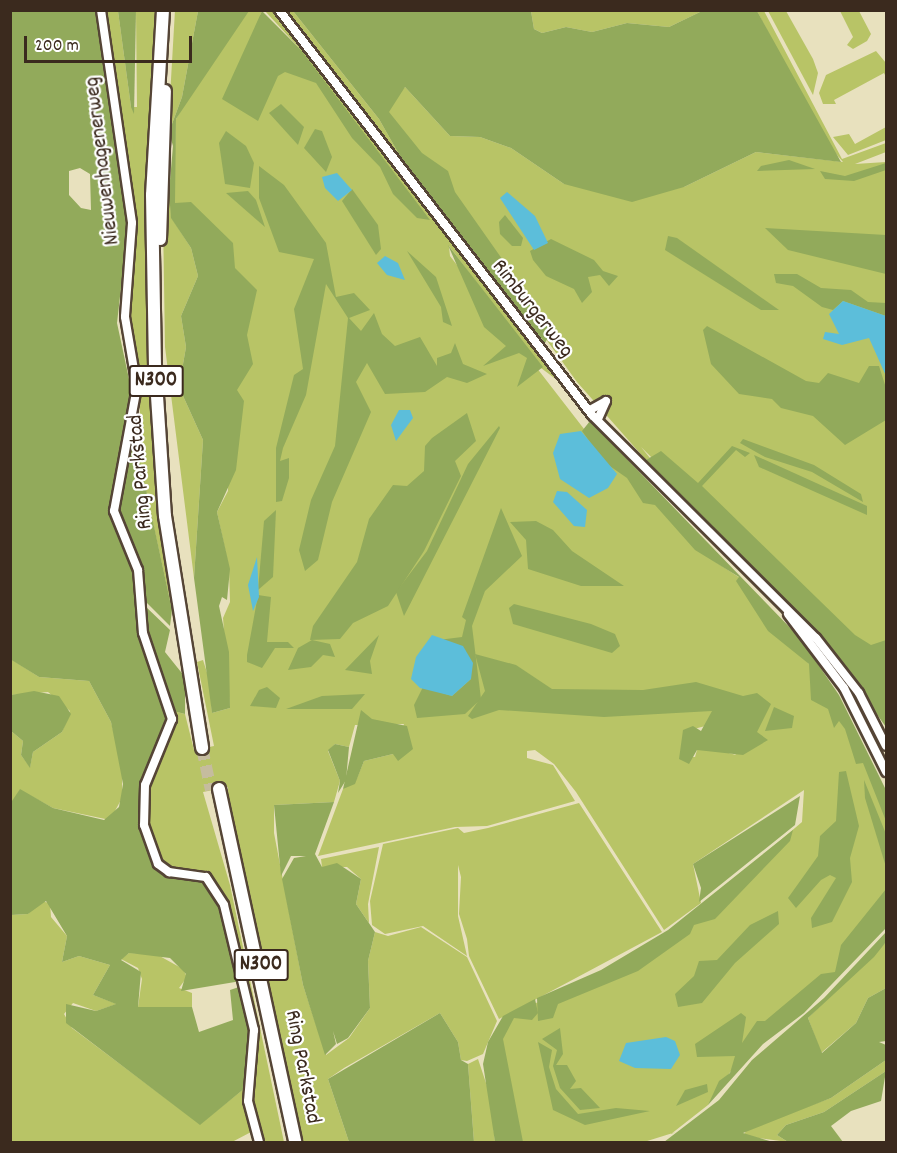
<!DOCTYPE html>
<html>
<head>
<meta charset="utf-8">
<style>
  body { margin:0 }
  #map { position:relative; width:897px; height:1153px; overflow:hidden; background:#e8e1be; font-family:Dekko,sans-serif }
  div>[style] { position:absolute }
  .green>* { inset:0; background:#b8c466 }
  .forest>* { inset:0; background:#92aa5b }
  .water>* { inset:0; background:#5cbeda }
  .highway-tunnel>* { height:12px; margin-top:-6px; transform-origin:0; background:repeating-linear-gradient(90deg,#c5bc9e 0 12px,transparent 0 18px) }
  .roads { filter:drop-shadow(2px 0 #554536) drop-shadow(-2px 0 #554536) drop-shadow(0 2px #554536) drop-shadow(0 -2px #554536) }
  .minor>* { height:8px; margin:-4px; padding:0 4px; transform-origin:4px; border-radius:4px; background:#fff }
  .highway>* { height:12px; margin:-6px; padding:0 6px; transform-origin:6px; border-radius:6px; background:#fff }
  span { translate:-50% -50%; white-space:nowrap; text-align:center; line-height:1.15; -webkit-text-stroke:4.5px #fff; paint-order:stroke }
  .shield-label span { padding:2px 4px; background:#fff; border:2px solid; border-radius:4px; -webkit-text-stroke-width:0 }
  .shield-label { font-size:21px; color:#3b2a1e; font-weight:700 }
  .street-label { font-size:22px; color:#3b2a1e }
  .frame { position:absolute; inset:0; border:12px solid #3b2a1e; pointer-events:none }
  .scale { position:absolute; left:24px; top:36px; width:168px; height:27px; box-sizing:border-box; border:3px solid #3b2a1e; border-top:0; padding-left:8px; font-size:18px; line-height:21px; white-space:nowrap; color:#3b2a1e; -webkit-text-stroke:4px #fff; paint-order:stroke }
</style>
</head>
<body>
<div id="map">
  <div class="green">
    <div style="clip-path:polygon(97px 11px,118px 11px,131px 107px,137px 107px,136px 11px,159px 11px,150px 168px,172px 610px,139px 459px,140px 409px,128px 304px,133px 217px)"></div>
    <div style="clip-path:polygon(198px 11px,182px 97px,169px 132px,171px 217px,191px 248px,198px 276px,181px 316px,186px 347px,179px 387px,203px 440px,194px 578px,165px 347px,163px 218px,175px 10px)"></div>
    <div style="clip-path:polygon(evenodd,240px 11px,262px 11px,260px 16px,301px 50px,265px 11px,275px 11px,556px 374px,557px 380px,541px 368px,449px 246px,450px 256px,591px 438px,711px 559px,740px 578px,744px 591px,781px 627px,809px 664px,886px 797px,886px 921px,787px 1024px,733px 1068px,708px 1105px,671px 1134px,676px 1132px,644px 1142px,506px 1142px,490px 1043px,511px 1013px,596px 979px,669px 935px,802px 822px,804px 790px,693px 864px,701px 903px,664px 930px,576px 792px,554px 764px,535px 750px,527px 751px,527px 758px,553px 765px,575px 801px,487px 826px,455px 827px,318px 856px,343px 789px,357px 778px,364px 761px,393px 754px,404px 724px,355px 725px,349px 747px,335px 744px,328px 751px,340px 781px,334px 802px,274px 805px,274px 833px,303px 985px,326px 1055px,349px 1038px,370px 1008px,368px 961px,375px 932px,388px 936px,421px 927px,467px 957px,497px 1021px,483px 1054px,467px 1061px,461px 1060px,458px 1042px,440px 1013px,344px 1068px,328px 1079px,349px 1142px,298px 1142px,229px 821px,228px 787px,203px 792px,230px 885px,284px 1142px,262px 1142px,251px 1106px,257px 1039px,225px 901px,209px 876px,166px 867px,156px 857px,146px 817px,147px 788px,172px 731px,173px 711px,185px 714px,194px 750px,214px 746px,197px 662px,203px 660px,210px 682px,212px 713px,230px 708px,223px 618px,230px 602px,229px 568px,217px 512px,228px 491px,232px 266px,209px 221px,191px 203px,175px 204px,174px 178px,176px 119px,240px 11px,709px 725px,736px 755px,710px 748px,697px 750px,695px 757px,680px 756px,694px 729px,709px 725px)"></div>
    <div style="clip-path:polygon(282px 11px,293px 11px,379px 119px,417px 186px)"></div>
    <div style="clip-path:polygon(531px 11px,702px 11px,669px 27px,627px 23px,592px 32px,566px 27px,542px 33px,534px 29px)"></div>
    <div style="clip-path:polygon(757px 11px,764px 11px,842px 159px,886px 143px,886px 152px,855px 164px,886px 162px,886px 715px,799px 604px,641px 447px,650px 458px,646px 460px,577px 382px,379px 109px,405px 87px,450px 136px,480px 137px,511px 148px,564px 184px,684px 187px,756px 152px,843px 162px,825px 141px)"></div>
    <div style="clip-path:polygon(768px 11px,786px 11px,813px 59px,818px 73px,813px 95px)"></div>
    <div style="clip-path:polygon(840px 11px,859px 11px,871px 34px,867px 41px,853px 49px,847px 45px,853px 37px)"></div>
    <div style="clip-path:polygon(876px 51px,886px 63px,886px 77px,884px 73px,834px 100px,836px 104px,823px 104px,819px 93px,826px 75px)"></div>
    <div style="clip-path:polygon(886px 127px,886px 140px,848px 155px,833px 137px,849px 134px,855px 144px)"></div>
    <div style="clip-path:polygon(11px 659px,39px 677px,89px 681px,111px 722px,122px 765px,122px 798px,110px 820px,53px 808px,20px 790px,11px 804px,11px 731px,23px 741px,21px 755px,30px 767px,33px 752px,62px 732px,70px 711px,48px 692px,11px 695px)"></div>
    <div style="clip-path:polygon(579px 803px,662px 932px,499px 1019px,469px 956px,467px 939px,459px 914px,461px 877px,458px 865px,458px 916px,467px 956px,423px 926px,385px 934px,372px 925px,370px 901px,383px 844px,458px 828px,464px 833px,488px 828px)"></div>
    <div style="clip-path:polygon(379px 847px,368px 904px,369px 923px,356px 904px,361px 879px,347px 867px,322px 867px,321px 859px)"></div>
    <div style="clip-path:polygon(40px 901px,50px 903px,51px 917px,67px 936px,62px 962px,79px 956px,110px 965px,93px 995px,117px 1004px,96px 1011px,73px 1003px,64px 1014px,72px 1028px,200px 1124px,245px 1088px,253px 1131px,232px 1142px,11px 1142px,10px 915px,28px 914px)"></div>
    <div style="clip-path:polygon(886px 942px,886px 988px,868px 998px,856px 1023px,821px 1053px,808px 1018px)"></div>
    <div style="clip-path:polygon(129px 953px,156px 954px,183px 969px,187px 977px,179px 988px,192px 993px,192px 1007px,138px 1007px,142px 979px,138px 968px,121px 959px)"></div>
    <div style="clip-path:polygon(478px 1059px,490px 1095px,495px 1142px,474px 1142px,468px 1064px)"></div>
    <div style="clip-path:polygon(886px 1060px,886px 1071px,824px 1112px,786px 1125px,777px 1135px,788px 1142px,743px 1136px,748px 1128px,831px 1098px)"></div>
  </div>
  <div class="forest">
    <div style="clip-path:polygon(evenodd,11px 11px,97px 11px,128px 226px,117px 323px,132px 393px,112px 508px,135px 570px,140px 624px,169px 719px,145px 777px,141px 818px,156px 866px,204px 878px,223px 908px,241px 981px,181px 991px,186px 974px,170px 958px,129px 953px,121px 960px,141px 972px,138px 1007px,192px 1007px,199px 1032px,233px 1020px,230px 990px,242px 986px,252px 1045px,245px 1088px,200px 1125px,66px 1023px,66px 1004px,96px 1011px,116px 1004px,93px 995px,110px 965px,79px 956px,62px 962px,67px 936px,46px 901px,28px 914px,11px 915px,10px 804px,20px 789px,53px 808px,104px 820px,119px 807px,123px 784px,111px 722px,89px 681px,39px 677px,10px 659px,11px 11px,80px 168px,90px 174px,91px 210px,81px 208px,69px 195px,69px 171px,80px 168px)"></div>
    <div style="clip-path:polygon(118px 11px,136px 11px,134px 114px,131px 107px)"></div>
    <div style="clip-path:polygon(198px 11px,249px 11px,176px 119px,175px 203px,191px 202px,233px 243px,235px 268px,257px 290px,247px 335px,253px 364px,237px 390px,244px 401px,236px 470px,217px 512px,230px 569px,227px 600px,222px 597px,219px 606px,229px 652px,230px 708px,212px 713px,194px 578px,203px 440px,179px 387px,186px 347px,181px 316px,198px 276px,191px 248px,171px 218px,169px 192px,173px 146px,169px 132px,182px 97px)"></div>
    <div style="clip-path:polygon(262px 11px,301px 50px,430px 220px,417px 218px,393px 194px,380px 167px,352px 138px,316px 83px,285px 72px,278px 76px,258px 121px,222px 99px)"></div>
    <div style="clip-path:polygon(293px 11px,531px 11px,534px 29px,542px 33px,566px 27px,592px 32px,627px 23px,669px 27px,702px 11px,757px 11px,841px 162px,756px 152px,684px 187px,632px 202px,564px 184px,511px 148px,480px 137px,450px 136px,405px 87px,389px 112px,422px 153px,448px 171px,455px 192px,552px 330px,545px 343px,417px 186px,379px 119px)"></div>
    <div style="clip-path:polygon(281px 104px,304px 127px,298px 145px,269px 113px)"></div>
    <div style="clip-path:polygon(315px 129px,322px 131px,332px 157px,326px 172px,304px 148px)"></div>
    <div style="clip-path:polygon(226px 131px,246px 146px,254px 163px,250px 188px,225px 184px,219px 143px)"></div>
    <div style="clip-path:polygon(789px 160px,815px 169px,757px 171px,761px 166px)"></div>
    <div style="clip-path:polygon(886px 163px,886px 170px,854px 181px,825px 179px,820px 171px,845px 176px)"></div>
    <div style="clip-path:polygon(259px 166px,284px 185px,326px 243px,336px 297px,354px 293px,370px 310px,349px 318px,361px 331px,374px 313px,382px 334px,395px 346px,420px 337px,437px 366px,437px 358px,451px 353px,455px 343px,463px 364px,487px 374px,467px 383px,447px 377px,425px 392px,385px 394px,367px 363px,356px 382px,371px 412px,332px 502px,318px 560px,305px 571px,299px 550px,311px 500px,335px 446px,348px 318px,326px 284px,306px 395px,283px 448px,280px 461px,289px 458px,289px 478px,282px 501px,276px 502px,276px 448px,294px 375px,303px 369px,294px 309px,314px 259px,279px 252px,259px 198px)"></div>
    <div style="clip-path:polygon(352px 189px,378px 225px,381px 249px,376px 255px,342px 201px)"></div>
    <div style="clip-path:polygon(248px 191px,256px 200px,265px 227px,226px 193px)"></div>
    <div style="clip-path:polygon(505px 215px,523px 238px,521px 246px,512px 246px,500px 234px,499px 222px)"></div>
    <div style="clip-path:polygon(765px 228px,886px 235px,886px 274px,788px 250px)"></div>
    <div style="clip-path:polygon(668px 236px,677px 238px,779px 310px,761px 310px,665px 250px)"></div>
    <div style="clip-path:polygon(551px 239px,594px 260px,603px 271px,618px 276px,609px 286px,600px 275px,588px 277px,592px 292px,582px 303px,574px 289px,546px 276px,533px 260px,530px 251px)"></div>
    <div style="clip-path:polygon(448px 245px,543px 367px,517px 387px,527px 358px,519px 353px,483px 366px,506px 346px,484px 327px)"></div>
    <div style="clip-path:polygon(407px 251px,436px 277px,452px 326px,443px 322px,441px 307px)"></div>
    <div style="clip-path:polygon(774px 274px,797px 274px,821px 288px,851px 290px,868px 302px,886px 303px,886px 316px,843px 301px,833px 310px,822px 307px,793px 286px,776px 283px)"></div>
    <div style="clip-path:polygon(707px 326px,806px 381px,819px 383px,828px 373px,859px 383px,869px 366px,879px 366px,886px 388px,886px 420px,845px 445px,813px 416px,781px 408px,772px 399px,739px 394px,711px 364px,703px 330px)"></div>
    <div style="clip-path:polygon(467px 413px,476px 441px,455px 461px,461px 476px,424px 551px,388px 606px,353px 623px,340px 639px,310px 640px,313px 626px,357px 562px,369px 519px,393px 485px,407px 486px,424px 471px,425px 446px,432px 438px)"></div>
    <div style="clip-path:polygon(590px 421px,800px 638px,839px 695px,886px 790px,886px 821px,863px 763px,856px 764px,845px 729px,839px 721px,834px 728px,828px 709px,811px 700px,809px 664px,768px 631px,736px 581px,739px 577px,695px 550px,655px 505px,643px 503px,627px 478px,604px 462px,582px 431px)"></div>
    <div style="clip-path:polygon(499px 426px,500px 428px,404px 616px,396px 592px,427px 551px,468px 464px)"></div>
    <div style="clip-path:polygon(135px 438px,172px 610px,170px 626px,144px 600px,141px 570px,118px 514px,116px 498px)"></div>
    <div style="clip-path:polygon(743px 439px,814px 465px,861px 494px,863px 502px,812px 472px,765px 457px,740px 443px)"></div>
    <div style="clip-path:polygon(732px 446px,750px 453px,745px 457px,736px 450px,702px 486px,855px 635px,871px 645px,886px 640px,886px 727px,817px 631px,646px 460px,661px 451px,698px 483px)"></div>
    <div style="clip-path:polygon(754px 455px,867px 506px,867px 515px,759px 467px)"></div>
    <div style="clip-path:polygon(501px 508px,522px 556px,485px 591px,472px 626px,481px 699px,465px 714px,417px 718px,414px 705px,423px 687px,452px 696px,471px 679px,448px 643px,438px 640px,462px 637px,466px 620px,462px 617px)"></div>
    <div style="clip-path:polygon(276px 510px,273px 577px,258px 590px,264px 521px)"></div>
    <div style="clip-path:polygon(536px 521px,553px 530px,572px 551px,624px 586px,581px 586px,528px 569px,526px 540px,510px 522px)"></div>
    <div style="clip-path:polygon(258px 595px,271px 597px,267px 642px,288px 642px,294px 648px,275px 648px,262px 668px,247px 662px,247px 655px)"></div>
    <div style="clip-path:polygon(514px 604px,591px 624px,615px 634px,620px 646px,612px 653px,513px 624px,509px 608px)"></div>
    <div style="clip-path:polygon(144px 605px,170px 630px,165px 652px,185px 677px,185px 714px,173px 711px,145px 627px)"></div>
    <div style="clip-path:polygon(379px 635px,370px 661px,372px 674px,345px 670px)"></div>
    <div style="clip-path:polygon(312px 640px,330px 644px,335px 657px,323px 655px,311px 667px,288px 670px,298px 648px)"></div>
    <div style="clip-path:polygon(475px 654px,516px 665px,552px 689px,643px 690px,696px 682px,743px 696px,757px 693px,771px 704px,757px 732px,768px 740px,743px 755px,697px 750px,689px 764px,679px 759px,683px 730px,693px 726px,701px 731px,712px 711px,604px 717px,499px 710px,472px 719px,468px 716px,485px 691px)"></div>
    <div style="clip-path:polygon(267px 687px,280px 698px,276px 708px,250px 706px,259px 690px)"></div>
    <div style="clip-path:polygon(34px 691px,59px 696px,71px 714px,62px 732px,33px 752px,30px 768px,21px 755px,23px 741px,11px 731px,11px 695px)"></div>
    <div style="clip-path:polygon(365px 694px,352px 709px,286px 709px,322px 696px)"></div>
    <div style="clip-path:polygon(774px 707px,794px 716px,792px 728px,765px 731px)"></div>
    <div style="clip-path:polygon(361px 710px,372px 719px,407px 726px,413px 749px,398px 761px,393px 754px,364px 761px,355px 784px,343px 789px)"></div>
    <div style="clip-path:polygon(335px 744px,349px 747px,346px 780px,338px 793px,340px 781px,328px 750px)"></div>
    <div style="clip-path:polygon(846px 771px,859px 826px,850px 858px,852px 882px,832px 922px,812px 928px,811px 918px,836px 878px,830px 875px,821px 880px,796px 908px,788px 898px,818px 856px,820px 836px,836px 821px,839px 772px)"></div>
    <div style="clip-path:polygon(864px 780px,886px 834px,886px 867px,865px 798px)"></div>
    <div style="clip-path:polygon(800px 796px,795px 825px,699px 902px,701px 888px,693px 864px)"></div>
    <div style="clip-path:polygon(334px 802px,315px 854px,322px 867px,337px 863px,361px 879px,356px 904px,375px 932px,368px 961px,370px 1008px,348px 1038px,337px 1044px,333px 1031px,336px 1044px,325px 1055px,303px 985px,282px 879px,294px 858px,306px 856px,291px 856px,281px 876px,274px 805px)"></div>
    <div style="clip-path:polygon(793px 830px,790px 841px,715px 919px,694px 925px,690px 934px,638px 971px,558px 1004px,553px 1018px,538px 1021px,537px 998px,601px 970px,668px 930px)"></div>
    <div style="clip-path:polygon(886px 889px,886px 928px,804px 1013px,763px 1044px,708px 1105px,719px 1081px,730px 1073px,735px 1056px,697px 1057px,695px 1044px,741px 1013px,746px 1017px,742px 1043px,757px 1021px,765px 1021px,821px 974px,835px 972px,841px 945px)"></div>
    <div style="clip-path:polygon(778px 911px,779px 924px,735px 963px,702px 1003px,678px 1007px,675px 994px,694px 976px,699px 961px,717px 960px,750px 925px)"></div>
    <div style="clip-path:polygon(886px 932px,886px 942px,874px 957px,808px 1018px,822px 1053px,856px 1023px,868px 998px,886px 988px,886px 1041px,879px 1042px,886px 1045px,886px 1060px,831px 1098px,743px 1133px,773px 1142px,664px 1142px,719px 1100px,752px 1060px,824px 998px)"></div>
    <div style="clip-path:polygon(535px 999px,538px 1013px,532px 1020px,514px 1018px,503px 1039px,523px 1142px,495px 1142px,483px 1064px,488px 1042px,503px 1016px)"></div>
    <div style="clip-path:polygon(440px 1013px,458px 1042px,461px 1060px,468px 1064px,474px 1142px,349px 1142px,328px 1079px)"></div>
    <div style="clip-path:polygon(560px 1028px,563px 1054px,556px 1065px,567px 1065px,576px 1081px,570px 1089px,581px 1088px,600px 1108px,580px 1110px,560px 1088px,553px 1066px,557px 1050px,542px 1039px)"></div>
    <div style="clip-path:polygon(538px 1042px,552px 1050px,549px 1067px,556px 1089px,578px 1114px,616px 1108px,650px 1111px,585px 1125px,553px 1110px)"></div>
    <div style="clip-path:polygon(886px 1071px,881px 1101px,851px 1111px,831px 1126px,843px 1142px,788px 1142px,777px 1135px,786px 1125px,824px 1112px)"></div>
    <div style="clip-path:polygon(707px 1084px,708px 1092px,676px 1106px,685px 1090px)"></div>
  </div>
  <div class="water">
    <div style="clip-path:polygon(337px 173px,352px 190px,338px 201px,325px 188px,322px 177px)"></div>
    <div style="clip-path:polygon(507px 192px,535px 216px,548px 243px,534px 250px,500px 198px)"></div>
    <div style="clip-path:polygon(385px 256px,398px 263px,405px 280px,387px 275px,377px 263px)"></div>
    <div style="clip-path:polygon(843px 301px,886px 316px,886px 376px,869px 338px,842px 345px,823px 339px,825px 332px,839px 334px,829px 314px)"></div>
    <div style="clip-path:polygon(399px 410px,410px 410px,413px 418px,396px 441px,391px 425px)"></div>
    <div style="clip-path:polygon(581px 431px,617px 474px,608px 488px,589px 498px,560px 479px,553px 453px,560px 434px)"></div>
    <div style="clip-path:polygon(557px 491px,567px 492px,587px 510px,585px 527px,574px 526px,553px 502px)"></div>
    <div style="clip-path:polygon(257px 557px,259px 597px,253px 611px,248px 585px)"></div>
    <div style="clip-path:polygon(432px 635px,463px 646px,473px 663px,471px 679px,452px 696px,420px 688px,411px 679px,416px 657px)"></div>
    <div style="clip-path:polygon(666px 1037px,675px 1041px,680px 1055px,671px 1069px,635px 1068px,619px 1061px,626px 1043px)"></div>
  </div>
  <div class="highway-tunnel">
    <div style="left:202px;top:748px;width:43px;rotate:77.9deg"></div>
  </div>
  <div class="roads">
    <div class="minor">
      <div style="left:101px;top:10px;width:215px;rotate:81.7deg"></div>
      <div style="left:132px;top:223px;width:94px;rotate:94.3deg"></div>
      <div style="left:125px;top:317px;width:71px;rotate:80.3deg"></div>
      <div style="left:137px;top:387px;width:126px;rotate:100.5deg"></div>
      <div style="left:114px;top:511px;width:64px;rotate:67.9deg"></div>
      <div style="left:138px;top:570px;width:63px;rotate:85.5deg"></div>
      <div style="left:143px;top:633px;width:91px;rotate:71.4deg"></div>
      <div style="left:172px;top:719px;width:71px;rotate:112.2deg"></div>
      <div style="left:145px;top:785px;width:40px;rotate:91.4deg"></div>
      <div style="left:144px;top:825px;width:41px;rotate:70.3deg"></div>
      <div style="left:158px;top:864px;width:14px;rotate:36deg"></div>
      <div style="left:169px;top:872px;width:37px;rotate:8deg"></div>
      <div style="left:206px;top:877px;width:33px;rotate:57deg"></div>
      <div style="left:224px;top:905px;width:129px;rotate:76.5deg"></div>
      <div style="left:254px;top:1030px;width:71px;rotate:94.8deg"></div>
      <div style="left:248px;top:1101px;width:42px;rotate:75deg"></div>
      <div style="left:279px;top:10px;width:512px;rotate:52.3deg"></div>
      <div style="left:592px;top:415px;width:316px;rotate:44.9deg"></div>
      <div style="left:816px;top:638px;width:70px;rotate:52deg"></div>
      <div style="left:859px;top:693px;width:59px;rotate:63deg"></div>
      <div style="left:590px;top:410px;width:18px;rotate:-29deg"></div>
      <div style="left:606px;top:401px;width:20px;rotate:114deg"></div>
      <div style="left:788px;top:614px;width:93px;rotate:52.9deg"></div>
      <div style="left:844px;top:688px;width:94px;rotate:63.4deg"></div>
    </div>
    <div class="highway">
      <div style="left:163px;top:10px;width:185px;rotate:93.4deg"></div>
      <div style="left:152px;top:195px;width:171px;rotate:89deg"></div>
      <div style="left:155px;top:366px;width:150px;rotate:86.2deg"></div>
      <div style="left:165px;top:516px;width:235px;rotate:80.9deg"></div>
      <div style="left:160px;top:239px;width:148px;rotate:-88.1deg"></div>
      <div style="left:219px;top:789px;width:361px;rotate:77.8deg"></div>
    </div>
  </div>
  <div class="shield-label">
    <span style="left:156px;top:381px">N300</span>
    <span style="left:261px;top:965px">N300</span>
  </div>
  <div class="street-label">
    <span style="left:103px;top:161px;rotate:-97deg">Nieuwenhagenerweg</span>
    <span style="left:532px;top:309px;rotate:52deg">Rimburgerweg</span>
    <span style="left:141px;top:472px;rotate:-95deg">Ring Parkstad</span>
    <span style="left:302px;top:1067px;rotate:79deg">Ring Parkstad</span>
  </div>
  <div class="frame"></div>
  <div class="scale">200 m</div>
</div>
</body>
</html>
